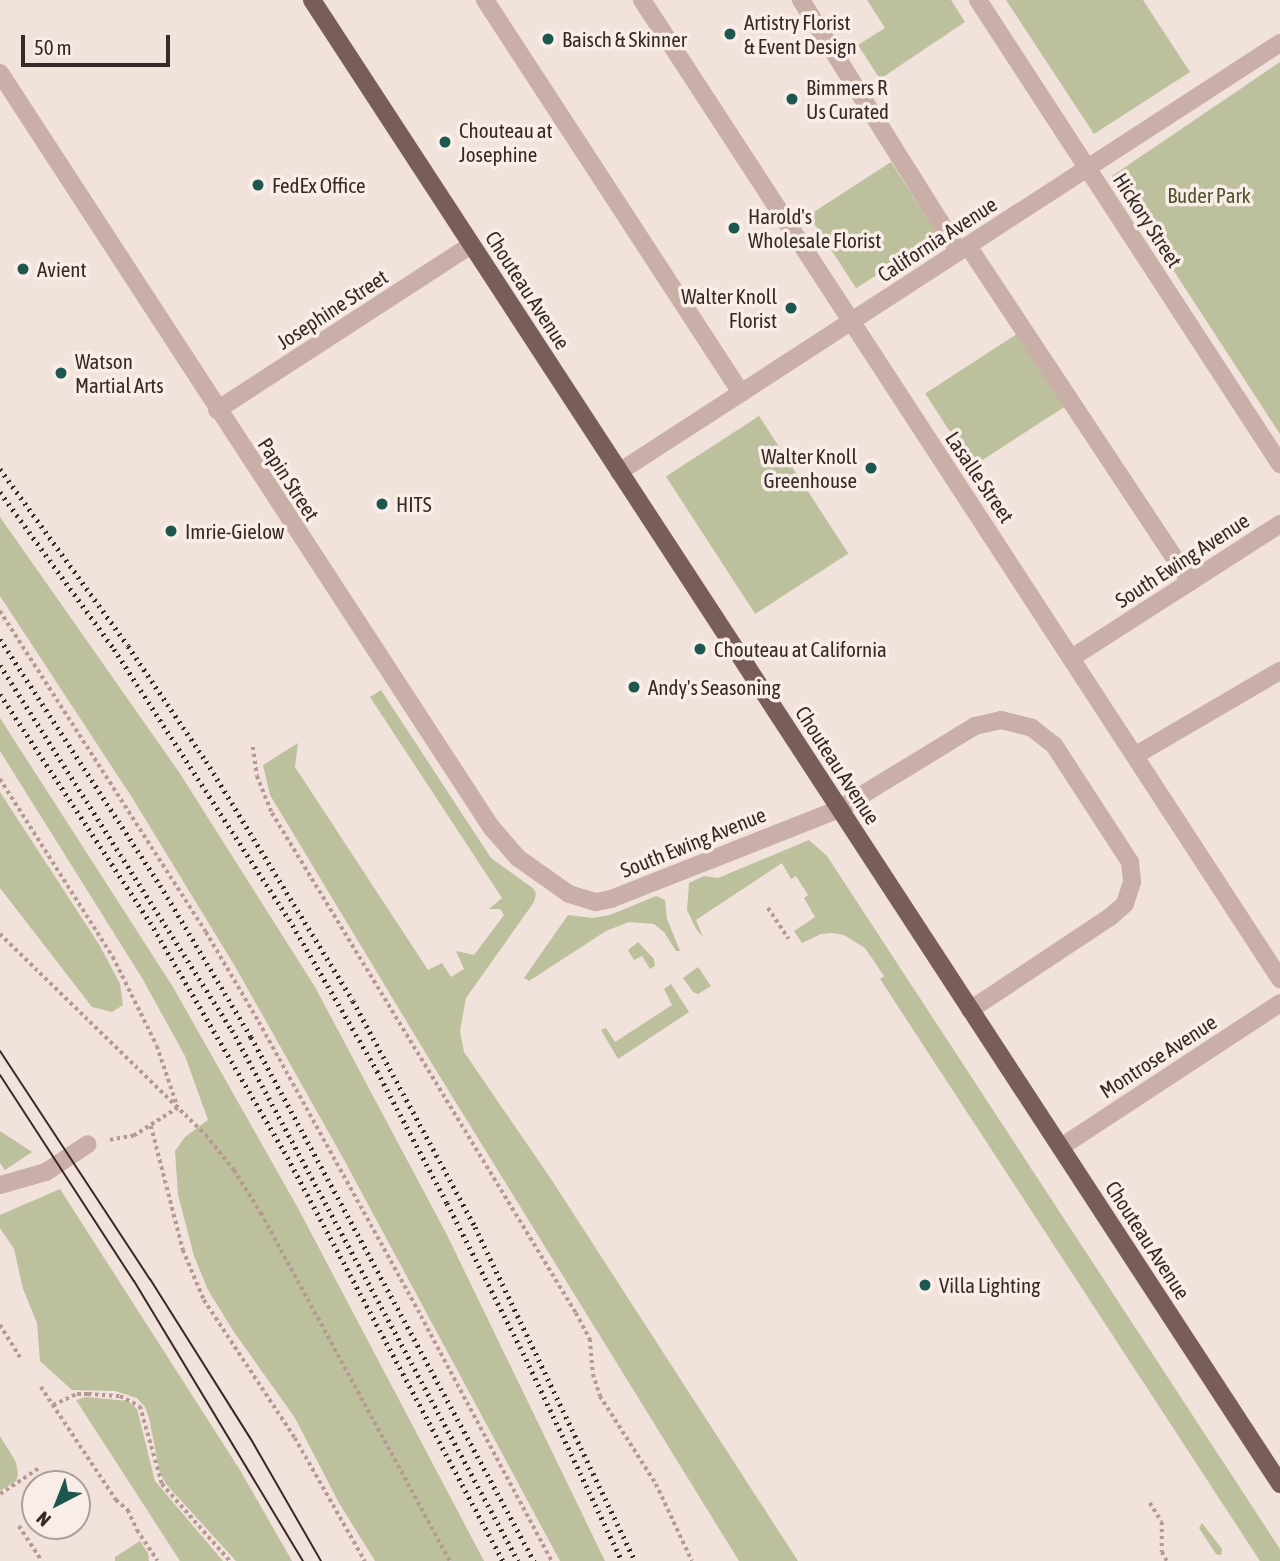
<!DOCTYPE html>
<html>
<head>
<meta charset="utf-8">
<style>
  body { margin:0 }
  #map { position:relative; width:1280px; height:1561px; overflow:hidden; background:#f1e2db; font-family:"Asap Condensed",sans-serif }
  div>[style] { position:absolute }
  .green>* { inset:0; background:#bcc09c; transform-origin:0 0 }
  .path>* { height:3.5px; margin-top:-1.75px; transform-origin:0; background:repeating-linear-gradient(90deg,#b59992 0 3.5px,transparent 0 7px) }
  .minor>* { height:18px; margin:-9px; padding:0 9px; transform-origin:9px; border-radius:9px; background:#c9afa7 }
  .major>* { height:18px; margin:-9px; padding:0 9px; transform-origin:9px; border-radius:9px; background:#785d59 }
  .tram>* { height:2px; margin:-1px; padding:0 1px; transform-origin:1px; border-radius:1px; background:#362928 }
  .rail>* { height:5px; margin-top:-2.5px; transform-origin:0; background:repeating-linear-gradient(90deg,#362928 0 2px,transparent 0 7px) }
  .dots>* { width:19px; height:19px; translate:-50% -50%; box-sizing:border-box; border:4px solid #f9ede8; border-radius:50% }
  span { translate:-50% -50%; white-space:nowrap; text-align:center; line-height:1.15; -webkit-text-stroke:7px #f9ede8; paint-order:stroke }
  .poi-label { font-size:21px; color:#362928 }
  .left { translate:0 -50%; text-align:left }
  .right { translate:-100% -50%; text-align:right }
  .park-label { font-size:21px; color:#4e542c }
  .street-label { font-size:21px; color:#362928 }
  .north { position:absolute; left:21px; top:1470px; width:70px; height:70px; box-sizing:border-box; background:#f9ede8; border:2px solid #ab9f9b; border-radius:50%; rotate:222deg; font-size:19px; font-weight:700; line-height:28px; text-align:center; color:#362928 }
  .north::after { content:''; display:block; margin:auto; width:24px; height:32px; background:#1e574e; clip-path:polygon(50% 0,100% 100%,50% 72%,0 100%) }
  .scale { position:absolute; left:21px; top:35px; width:149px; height:32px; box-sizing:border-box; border:4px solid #362928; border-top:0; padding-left:9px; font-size:21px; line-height:24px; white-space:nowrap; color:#362928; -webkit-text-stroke:5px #f9ede8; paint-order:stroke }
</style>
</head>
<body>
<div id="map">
  <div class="green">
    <div style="clip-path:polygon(867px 0,951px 0,965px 22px,880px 79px,858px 45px,885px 28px)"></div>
    <div style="clip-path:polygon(1006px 0,1143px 0,1190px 72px,1094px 134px)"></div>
    <div style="clip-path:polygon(1280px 62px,1280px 434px,1112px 176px)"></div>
    <div style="left:891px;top:162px;width:87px;height:98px;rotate:57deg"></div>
    <div style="left:1020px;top:332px;width:87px;height:113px;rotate:57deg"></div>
    <div style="left:759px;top:416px;width:164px;height:111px;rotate:57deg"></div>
    <div style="clip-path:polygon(0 517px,179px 772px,315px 987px,447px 1235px,605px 1561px,560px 1561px,342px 1156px,236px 968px,133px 799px,0 596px)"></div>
    <div style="clip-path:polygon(381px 690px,491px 858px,534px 889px,536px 894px,534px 902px,466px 998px,460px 1031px,464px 1052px,551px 1179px,798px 1561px,739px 1561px,434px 1067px,270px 795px,263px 765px,298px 743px,295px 767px,428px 970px,442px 963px,451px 977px,464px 969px,456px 951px,474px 955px,504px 915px,500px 909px,489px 909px,502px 898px,370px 697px)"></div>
    <div style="clip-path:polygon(0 718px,173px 987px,299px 1210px,484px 1561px,375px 1561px,339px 1503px,295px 1418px,234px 1332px,208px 1290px,194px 1256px,178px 1195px,175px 1151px,185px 1137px,208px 1120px,185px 1056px,142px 978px,0 751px)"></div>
    <div style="clip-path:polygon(0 792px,100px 946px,120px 984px,123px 1005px,112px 1012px,92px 1007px,0 888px)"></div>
    <div style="clip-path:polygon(809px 840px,827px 856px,1280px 1549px,1280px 1561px,1260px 1561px,880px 979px,884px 976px,865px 948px,844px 935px,832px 933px,821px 934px,802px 943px,794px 931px,815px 917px,804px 898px,808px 895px,796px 876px,791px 879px,782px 863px,696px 920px,703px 937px,696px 929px,687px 910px,689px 883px,704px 876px,718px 878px)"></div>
    <div style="clip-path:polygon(656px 896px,665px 900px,667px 919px,680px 951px,676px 951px,664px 932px,654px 924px,629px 922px,606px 931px,529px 981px,524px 978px,568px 915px,593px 918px,610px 915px)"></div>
    <div style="clip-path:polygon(638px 942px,654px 959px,655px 966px,650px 969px,642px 956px,634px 960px,628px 950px)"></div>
    <div style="clip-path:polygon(698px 967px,711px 986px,698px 994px,693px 992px,683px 978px)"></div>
    <div style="clip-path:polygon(671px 984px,689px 1012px,618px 1059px,601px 1030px,606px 1028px,615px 1042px,672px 1005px,664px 989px)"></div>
    <div style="clip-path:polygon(0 1131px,32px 1152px,5px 1170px,0 1163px)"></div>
    <div style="clip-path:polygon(60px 1189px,240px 1470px,292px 1561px,236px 1561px,166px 1484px,160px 1473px,149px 1418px,145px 1407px,137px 1398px,115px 1391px,72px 1390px,40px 1361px,37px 1323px,23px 1289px,14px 1249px,0 1228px,0 1215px)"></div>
    <div style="clip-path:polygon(86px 1397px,128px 1401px,137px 1409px,155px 1481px,223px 1561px,180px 1561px,76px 1400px)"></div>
    <div style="clip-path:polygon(0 1436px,16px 1462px,18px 1475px,16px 1481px,0 1491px)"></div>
    <div style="clip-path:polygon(1202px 1523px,1222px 1549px,1221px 1555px,1216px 1554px,1199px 1528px)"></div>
    <div style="clip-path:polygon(140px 1541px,148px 1553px,149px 1561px,115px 1561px,115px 1557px)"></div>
  </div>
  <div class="path">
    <div style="left:0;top:611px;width:381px;rotate:57.3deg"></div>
    <div style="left:206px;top:932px;width:104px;rotate:59.5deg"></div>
    <div style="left:259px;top:1022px;width:336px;rotate:61.1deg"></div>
    <div style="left:421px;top:1316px;width:278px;rotate:61.9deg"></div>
    <div style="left:253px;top:747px;width:29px;rotate:82deg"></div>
    <div style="left:257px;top:776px;width:40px;rotate:68deg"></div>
    <div style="left:272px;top:813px;width:585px;rotate:58.7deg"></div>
    <div style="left:576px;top:1313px;width:30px;rotate:62deg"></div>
    <div style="left:590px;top:1339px;width:35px;rotate:85deg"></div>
    <div style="left:593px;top:1374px;width:23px;rotate:72deg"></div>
    <div style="left:600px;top:1396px;width:104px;rotate:57.5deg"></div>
    <div style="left:656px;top:1484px;width:85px;rotate:64.9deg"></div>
    <div style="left:0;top:779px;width:211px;rotate:57.6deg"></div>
    <div style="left:113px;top:957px;width:99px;rotate:63.7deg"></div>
    <div style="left:157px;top:1046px;width:65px;rotate:71.3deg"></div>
    <div style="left:178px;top:1108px;width:52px;rotate:147.5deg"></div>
    <div style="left:134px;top:1136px;width:28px;rotate:170deg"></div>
    <div style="left:768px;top:908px;width:37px;rotate:56deg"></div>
    <div style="left:0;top:934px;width:288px;rotate:44.3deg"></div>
    <div style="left:206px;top:1135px;width:45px;rotate:51.3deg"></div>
    <div style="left:234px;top:1170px;width:51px;rotate:57.9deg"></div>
    <div style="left:261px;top:1213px;width:396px;rotate:61.5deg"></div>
    <div style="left:151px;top:1126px;width:128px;rotate:75.5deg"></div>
    <div style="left:183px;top:1250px;width:54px;rotate:67.2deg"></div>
    <div style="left:204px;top:1300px;width:165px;rotate:56.6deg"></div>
    <div style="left:295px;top:1438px;width:142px;rotate:60.4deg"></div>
    <div style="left:0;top:1325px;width:38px;rotate:58deg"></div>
    <div style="left:41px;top:1387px;width:136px;rotate:56.4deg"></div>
    <div style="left:116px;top:1500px;width:16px;rotate:40deg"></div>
    <div style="left:128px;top:1510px;width:22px;rotate:66deg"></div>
    <div style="left:137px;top:1530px;width:37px;rotate:56deg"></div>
    <div style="left:53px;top:1405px;width:26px;rotate:-25deg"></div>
    <div style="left:77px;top:1394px;width:11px"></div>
    <div style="left:88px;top:1394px;width:32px;rotate:4deg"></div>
    <div style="left:120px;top:1396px;width:22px;rotate:27deg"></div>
    <div style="left:140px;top:1406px;width:81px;rotate:74.2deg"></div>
    <div style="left:162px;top:1484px;width:103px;rotate:48.6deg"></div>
    <div style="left:0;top:1494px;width:47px;rotate:-33.7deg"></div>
    <div style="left:1150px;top:1503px;width:22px;rotate:58deg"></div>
    <div style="left:1162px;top:1522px;width:30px;rotate:90deg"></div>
    <div style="left:1162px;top:1552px;width:10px;rotate:61deg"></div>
    <div style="left:19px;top:1526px;width:42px;rotate:56.7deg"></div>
  </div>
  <div class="minor">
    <div style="left:485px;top:0;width:469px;rotate:56.9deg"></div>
    <div style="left:642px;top:0;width:1169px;rotate:56.91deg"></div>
    <div style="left:801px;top:0;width:297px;rotate:57.9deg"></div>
    <div style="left:978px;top:0;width:554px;rotate:56.94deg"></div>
    <div style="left:0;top:73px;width:900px;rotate:56.93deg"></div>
    <div style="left:491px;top:827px;width:41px;rotate:48.9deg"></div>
    <div style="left:518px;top:858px;width:62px;rotate:35.2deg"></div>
    <div style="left:569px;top:894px;width:28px;rotate:17deg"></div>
    <div style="left:596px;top:902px;width:15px;rotate:-11deg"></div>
    <div style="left:611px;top:899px;width:245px;rotate:-21.5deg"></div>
    <div style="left:839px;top:809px;width:159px;rotate:-31.4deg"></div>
    <div style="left:975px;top:726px;width:27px;rotate:-13deg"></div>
    <div style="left:1001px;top:720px;width:32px;rotate:14deg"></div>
    <div style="left:1032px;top:728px;width:28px;rotate:38deg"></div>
    <div style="left:1054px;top:745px;width:140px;rotate:57deg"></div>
    <div style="left:1130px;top:862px;width:20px;rotate:84deg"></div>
    <div style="left:1132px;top:882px;width:23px;rotate:108deg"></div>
    <div style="left:1125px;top:904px;width:20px;rotate:139deg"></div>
    <div style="left:1110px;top:917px;width:168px;rotate:146.4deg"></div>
    <div style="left:968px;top:246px;width:403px;rotate:56.5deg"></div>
    <div style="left:217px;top:410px;width:303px;rotate:-33deg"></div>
    <div style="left:619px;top:472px;width:788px;rotate:-32.98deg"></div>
    <div style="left:1073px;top:657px;width:246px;rotate:-32.7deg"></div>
    <div style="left:1136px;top:755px;width:167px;rotate:-30.3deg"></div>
    <div style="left:1061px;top:1147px;width:262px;rotate:-33.3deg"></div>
    <div style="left:0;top:1185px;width:48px;rotate:-15.8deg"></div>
    <div style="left:46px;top:1172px;width:50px;rotate:-33.7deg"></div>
  </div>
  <div class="major">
    <div style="left:312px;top:0;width:1772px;rotate:56.88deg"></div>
  </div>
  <div class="tram">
    <div style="left:0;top:1051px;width:273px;rotate:56.7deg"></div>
    <div style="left:150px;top:1279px;width:191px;rotate:57.8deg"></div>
    <div style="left:252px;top:1441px;width:138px;rotate:60.1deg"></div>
    <div style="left:0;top:1075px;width:246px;rotate:57deg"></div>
    <div style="left:134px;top:1281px;width:327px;rotate:58.9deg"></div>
  </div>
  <div class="rail">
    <div style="left:0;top:469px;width:218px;rotate:54.1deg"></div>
    <div style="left:128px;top:646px;width:139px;rotate:55.9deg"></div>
    <div style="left:206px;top:761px;width:281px;rotate:58.5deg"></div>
    <div style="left:353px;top:1001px;width:257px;rotate:61.6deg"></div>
    <div style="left:475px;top:1227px;width:370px;rotate:64.4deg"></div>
    <div style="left:0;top:492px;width:194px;rotate:54deg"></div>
    <div style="left:114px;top:649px;width:322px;rotate:57.1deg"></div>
    <div style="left:289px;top:919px;width:176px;rotate:59.9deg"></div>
    <div style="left:377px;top:1071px;width:149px;rotate:62.1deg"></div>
    <div style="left:447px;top:1203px;width:175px;rotate:63.1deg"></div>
    <div style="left:526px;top:1359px;width:224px;rotate:64.6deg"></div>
    <div style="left:0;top:639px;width:293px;rotate:57deg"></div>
    <div style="left:160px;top:885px;width:177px;rotate:59.1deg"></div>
    <div style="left:251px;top:1037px;width:596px;rotate:61.63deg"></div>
    <div style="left:0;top:665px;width:432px;rotate:57.6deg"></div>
    <div style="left:232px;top:1030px;width:603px;rotate:61.69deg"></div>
    <div style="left:0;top:694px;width:273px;rotate:56.7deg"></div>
    <div style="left:150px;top:922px;width:265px;rotate:59.7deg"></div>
    <div style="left:284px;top:1151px;width:465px;rotate:61.9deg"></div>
  </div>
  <div class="dots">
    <div style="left:730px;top:34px;background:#1e574e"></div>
    <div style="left:548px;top:39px;background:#1e574e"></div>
    <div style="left:792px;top:99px;background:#1e574e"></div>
    <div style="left:445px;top:142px;background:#1e574e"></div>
    <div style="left:258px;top:185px;background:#1e574e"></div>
    <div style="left:734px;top:228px;background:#1e574e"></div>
    <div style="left:23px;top:269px;background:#1e574e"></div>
    <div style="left:791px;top:308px;background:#1e574e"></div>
    <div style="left:61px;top:373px;background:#1e574e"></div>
    <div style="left:871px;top:468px;background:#1e574e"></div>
    <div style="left:382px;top:504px;background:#1e574e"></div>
    <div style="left:171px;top:531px;background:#1e574e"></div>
    <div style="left:700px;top:649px;background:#1e574e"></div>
    <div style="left:634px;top:687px;background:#1e574e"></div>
    <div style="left:925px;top:1285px;background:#1e574e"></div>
  </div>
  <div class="poi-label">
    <span class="left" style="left:744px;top:34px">Artistry Florist<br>&amp; Event Design</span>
    <span class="left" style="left:562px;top:39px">Baisch &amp; Skinner</span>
    <span class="left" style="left:806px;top:99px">Bimmers R<br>Us Curated</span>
    <span class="left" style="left:459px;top:142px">Chouteau at<br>Josephine</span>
    <span class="left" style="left:272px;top:185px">FedEx Office</span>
    <span class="left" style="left:748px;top:228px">Harold's<br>Wholesale Florist</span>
    <span class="left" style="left:37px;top:269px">Avient</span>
    <span class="right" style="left:777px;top:308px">Walter Knoll<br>Florist</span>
    <span class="left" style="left:75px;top:373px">Watson<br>Martial Arts</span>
    <span class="right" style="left:857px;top:468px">Walter Knoll<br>Greenhouse</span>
    <span class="left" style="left:396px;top:504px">HITS</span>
    <span class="left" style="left:185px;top:531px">Imrie-Gielow</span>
    <span class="left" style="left:714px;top:649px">Chouteau at California</span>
    <span class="left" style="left:648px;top:687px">Andy's Seasoning</span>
    <span class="left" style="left:939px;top:1285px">Villa Lighting</span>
  </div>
  <div class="park-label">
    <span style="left:1209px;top:195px">Buder Park</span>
  </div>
  <div class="street-label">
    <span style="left:1148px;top:220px;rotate:57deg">Hickory Street</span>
    <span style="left:937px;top:239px;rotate:-33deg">California Avenue</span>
    <span style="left:528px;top:290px;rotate:57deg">Chouteau Avenue</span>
    <span style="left:332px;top:309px;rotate:-33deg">Josephine Street</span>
    <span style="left:980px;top:477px;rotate:56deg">Lasalle Street</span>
    <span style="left:289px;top:479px;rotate:57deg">Papin Street</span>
    <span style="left:1182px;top:560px;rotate:-33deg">South Ewing Avenue</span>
    <span style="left:838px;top:765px;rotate:57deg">Chouteau Avenue</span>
    <span style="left:693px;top:842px;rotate:-22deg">South Ewing Avenue</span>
    <span style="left:1158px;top:1056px;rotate:-33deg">Montrose Avenue</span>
    <span style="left:1148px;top:1240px;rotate:57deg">Chouteau Avenue</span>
  </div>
  <div class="north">N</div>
  <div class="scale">50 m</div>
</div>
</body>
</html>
